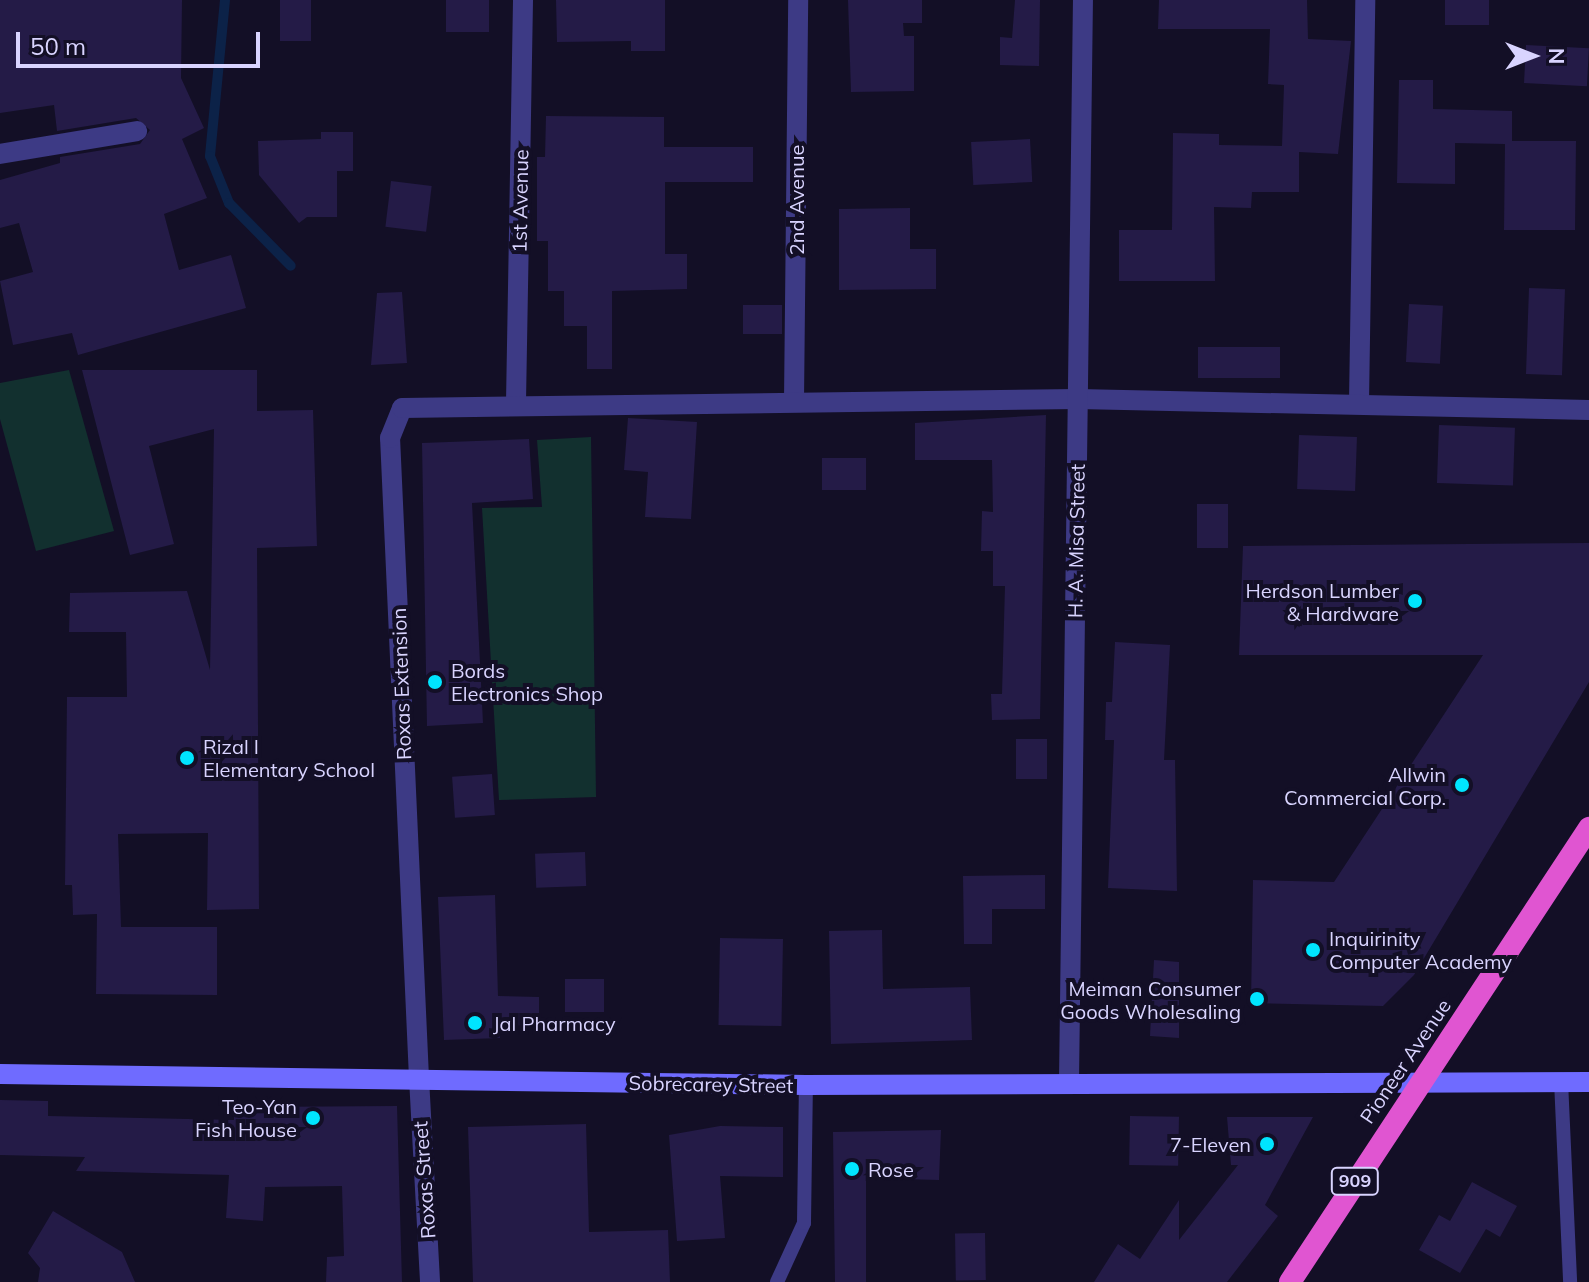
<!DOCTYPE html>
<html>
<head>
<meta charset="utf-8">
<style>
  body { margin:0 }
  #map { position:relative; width:1589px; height:1282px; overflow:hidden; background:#130f26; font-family:Mulish,sans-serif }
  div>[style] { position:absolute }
  .green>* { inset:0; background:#12302f }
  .stream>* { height:10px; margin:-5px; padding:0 5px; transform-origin:5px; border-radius:5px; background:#0c2248 }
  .building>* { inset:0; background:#241b47; transform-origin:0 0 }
  .service>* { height:14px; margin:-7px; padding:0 7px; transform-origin:7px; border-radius:7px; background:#3d3a85 }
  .minor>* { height:20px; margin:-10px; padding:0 10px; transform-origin:10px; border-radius:10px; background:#3d3a85 }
  .tertiary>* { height:20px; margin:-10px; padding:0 10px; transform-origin:10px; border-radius:10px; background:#3d3a85 }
  .secondary>* { height:20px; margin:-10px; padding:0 10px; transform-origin:10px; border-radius:10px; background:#6f6bff }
  .trunk>* { height:22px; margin:-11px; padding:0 11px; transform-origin:11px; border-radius:11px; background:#e055d1 }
  .dots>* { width:22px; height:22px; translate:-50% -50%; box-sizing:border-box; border:4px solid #130f26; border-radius:50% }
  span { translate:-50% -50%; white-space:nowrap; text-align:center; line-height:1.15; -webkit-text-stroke:8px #130f26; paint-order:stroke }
  .shield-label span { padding:2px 6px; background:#130f26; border:2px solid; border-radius:6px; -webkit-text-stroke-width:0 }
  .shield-label { font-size:18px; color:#d9d4ff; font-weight:700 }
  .street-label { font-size:20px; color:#d9d4ff }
  .poi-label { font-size:20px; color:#d9d4ff }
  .right { translate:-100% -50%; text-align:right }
  .left { translate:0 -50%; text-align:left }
  .north { position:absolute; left:1493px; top:16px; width:80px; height:80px; -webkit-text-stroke:6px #130f26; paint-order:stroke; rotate:90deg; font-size:22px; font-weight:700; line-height:32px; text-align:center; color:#d9d4ff }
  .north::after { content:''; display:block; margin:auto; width:28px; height:36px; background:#d9d4ff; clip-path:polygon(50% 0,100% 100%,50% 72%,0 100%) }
  .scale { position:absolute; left:16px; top:32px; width:244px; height:36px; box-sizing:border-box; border:4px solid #d9d4ff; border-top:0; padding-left:10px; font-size:24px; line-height:28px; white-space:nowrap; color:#d9d4ff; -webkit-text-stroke:6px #130f26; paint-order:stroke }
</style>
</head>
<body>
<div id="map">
  <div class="green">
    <div style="clip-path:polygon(69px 370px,114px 531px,36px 551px,0 419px,0 383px)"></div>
    <div style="clip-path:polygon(591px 437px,596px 797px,499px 800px,482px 508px,542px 507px,537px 440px)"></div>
  </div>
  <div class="stream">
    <div style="left:225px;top:0;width:157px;rotate:95.5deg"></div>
    <div style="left:210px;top:156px;width:51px;rotate:68deg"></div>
    <div style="left:229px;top:203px;width:88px;rotate:45.5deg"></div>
  </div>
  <div class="building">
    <div style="clip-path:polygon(0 0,182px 0,181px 78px,204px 128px,182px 139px,207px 198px,164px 214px,179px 270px,231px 255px,246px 308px,78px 355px,72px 333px,13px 345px,0 281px,33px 272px,19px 223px,0 228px,0 180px,60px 163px,60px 157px,140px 144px,150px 130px,136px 118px,57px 131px,54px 105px,0 113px)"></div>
    <div style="left:280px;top:0;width:31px;height:41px"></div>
    <div style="left:446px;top:0;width:43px;height:32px"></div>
    <div style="clip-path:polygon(556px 0,665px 0,665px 51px,631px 51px,631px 41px,557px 42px)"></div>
    <div style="clip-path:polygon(848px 0,922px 0,922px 23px,903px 23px,904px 36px,914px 36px,914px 91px,851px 92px)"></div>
    <div style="clip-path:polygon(1015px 0,1040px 0,1039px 66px,1000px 65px,1000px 37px,1012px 38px)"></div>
    <div style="clip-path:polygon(1159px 0,1307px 0,1308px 39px,1351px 41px,1338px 154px,1299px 152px,1299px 192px,1252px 192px,1251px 208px,1214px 207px,1215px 281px,1119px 281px,1119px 230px,1172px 230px,1173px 133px,1219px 134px,1219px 145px,1282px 146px,1284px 85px,1268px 84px,1270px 29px,1158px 29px)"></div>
    <div style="left:1445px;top:0;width:44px;height:25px"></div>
    <div style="left:1526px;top:45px;width:63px;height:38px;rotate:3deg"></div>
    <div style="clip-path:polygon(1399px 80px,1433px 80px,1433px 109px,1512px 111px,1512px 141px,1576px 141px,1575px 230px,1504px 230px,1505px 144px,1455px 143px,1455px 184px,1397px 183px)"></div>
    <div style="clip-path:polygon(546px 116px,664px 117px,664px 147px,753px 147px,753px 182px,665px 182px,665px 254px,687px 254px,687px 289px,612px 291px,612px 369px,587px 369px,587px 326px,564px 326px,564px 291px,548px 291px,548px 241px,537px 241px,537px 157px,545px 157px)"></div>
    <div style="clip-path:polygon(321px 132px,353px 132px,353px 171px,337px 171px,337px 217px,307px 217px,299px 223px,259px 175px,258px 141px,321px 139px)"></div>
    <div style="left:1030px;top:139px;width:43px;height:59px;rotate:87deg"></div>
    <div style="left:391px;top:181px;width:41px;height:46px;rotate:7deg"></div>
    <div style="clip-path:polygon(910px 208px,910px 249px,936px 249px,936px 289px,839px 290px,839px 209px)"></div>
    <div style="left:1529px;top:288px;width:36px;height:86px;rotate:2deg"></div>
    <div style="clip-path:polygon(402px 292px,407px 363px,371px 365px,377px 293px)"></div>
    <div style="left:1409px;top:304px;width:34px;height:58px;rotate:3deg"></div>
    <div style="left:782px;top:305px;width:29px;height:39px;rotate:90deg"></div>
    <div style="left:1198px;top:347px;width:82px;height:31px"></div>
    <div style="clip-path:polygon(82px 370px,257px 370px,257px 411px,313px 410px,317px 546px,257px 548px,259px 909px,207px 910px,208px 833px,118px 834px,121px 927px,217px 927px,217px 995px,96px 994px,97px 914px,73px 915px,72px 885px,65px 885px,67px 697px,127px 697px,126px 632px,69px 632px,70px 593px,187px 591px,210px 670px,214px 429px,149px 446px,174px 544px,130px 555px)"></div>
    <div style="clip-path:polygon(1046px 415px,1040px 719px,992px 720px,991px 694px,1002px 694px,1005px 586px,993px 586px,993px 551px,981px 551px,982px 511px,993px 512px,992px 460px,915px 460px,915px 423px)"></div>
    <div style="clip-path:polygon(628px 418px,697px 422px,691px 519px,645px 517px,648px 472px,624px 470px)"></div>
    <div style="left:1439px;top:425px;width:76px;height:58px;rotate:2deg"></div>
    <div style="left:1299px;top:435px;width:58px;height:54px;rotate:2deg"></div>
    <div style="clip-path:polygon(529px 439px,533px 499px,472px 503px,483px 723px,427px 726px,422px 443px)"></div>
    <div style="left:822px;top:458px;width:44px;height:32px"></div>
    <div style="left:1197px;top:504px;width:31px;height:44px"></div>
    <div style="clip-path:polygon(1589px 543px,1589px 682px,1414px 975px,1383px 1006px,1251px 1003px,1253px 880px,1334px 882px,1483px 655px,1239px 655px,1243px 546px)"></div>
    <div style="clip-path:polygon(1115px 642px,1170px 645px,1164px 760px,1175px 760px,1177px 891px,1108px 888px,1114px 740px,1105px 740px,1106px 702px,1112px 702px)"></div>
    <div style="left:1016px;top:739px;width:31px;height:40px"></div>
    <div style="left:492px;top:774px;width:41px;height:40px;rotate:86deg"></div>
    <div style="left:585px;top:852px;width:34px;height:50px;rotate:88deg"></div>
    <div style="clip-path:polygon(1045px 875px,1045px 909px,992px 909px,992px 944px,964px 944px,963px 876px)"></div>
    <div style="clip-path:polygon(495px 895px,498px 996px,539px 997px,539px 1026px,499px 1025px,500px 1038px,444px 1040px,438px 897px)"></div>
    <div style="clip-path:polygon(882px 930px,883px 989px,970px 987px,972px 1040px,831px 1044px,829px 931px)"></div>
    <div style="left:720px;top:938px;width:63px;height:87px;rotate:1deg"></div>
    <div style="clip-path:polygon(1154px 960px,1179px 962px,1179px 1038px,1150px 1036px)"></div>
    <div style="left:565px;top:979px;width:39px;height:33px"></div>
    <div style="clip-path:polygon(0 1100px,48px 1101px,48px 1116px,234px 1120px,234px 1107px,397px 1106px,402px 1282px,326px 1282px,327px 1257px,344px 1256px,342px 1186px,265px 1187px,263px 1221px,226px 1218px,229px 1175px,76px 1171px,85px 1157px,0 1155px)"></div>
    <div style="left:1130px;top:1116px;width:49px;height:49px;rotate:1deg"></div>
    <div style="clip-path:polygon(1227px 1117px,1313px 1117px,1265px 1205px,1278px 1216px,1227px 1282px,1094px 1282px,1118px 1244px,1140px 1259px,1179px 1200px,1179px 1240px,1238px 1165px,1231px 1165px)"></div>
    <div style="clip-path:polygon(586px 1124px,589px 1232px,668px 1230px,670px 1282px,473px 1282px,468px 1127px)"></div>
    <div style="clip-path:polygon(720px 1126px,783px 1127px,783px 1177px,720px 1176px,725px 1238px,677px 1241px,669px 1135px)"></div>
    <div style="clip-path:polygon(941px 1130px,939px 1180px,866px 1178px,866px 1282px,835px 1282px,833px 1132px)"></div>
    <div style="clip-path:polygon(1472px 1182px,1517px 1206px,1500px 1237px,1486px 1229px,1460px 1273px,1419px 1250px,1439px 1215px,1450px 1221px)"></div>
    <div style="clip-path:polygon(53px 1211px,122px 1252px,135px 1282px,38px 1282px,40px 1268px,28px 1253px)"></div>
    <div style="left:985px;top:1233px;width:47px;height:30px;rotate:89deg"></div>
  </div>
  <div class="service">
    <div style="left:1561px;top:1081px;width:201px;rotate:87.4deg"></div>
    <div style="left:777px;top:1282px;width:65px;rotate:-65.4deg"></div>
    <div style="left:804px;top:1223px;width:138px;rotate:-89.2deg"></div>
  </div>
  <div class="minor">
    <div style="left:0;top:154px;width:139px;rotate:-9.5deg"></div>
    <div style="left:794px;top:401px;width:401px;rotate:-89.4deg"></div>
    <div style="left:516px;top:402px;width:402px;rotate:-89deg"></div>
    <div style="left:1359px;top:402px;width:402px;rotate:-89.1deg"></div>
    <div style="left:419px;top:1078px;width:641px;rotate:-92.59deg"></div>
    <div style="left:390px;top:438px;width:32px;rotate:-68deg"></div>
    <div style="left:402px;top:408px;width:676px;rotate:-0.76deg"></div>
    <div style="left:1078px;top:399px;width:511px;rotate:1.23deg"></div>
  </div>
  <div class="tertiary">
    <div style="left:419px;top:1078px;width:204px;rotate:86.9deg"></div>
    <div style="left:1069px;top:1081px;width:1081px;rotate:-89.26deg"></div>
  </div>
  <div class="secondary">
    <div style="left:0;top:1074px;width:806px;rotate:0.78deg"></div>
    <div style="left:806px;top:1085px;width:783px;rotate:-0.22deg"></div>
  </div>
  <div class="trunk">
    <div style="left:1290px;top:1282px;width:544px;rotate:-56.63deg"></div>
  </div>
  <div class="dots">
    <div style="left:1415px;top:601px;background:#00e5ff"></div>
    <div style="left:435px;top:682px;background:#00e5ff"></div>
    <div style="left:187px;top:758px;background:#00e5ff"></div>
    <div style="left:1462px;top:785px;background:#00e5ff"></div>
    <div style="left:1313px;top:950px;background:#00e5ff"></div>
    <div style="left:1257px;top:999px;background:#00e5ff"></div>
    <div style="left:475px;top:1023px;background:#00e5ff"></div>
    <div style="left:313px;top:1118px;background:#00e5ff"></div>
    <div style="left:1267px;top:1144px;background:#00e5ff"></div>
    <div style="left:852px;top:1169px;background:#00e5ff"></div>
  </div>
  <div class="shield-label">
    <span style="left:1355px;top:1181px">909</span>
  </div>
  <div class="street-label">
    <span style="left:796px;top:200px;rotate:-90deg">2nd Avenue</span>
    <span style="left:520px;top:201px;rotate:-89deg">1st Avenue</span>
    <span style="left:1076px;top:541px;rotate:-89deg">H. A. Misa Street</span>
    <span style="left:401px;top:684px;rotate:-92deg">Roxas Extension</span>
    <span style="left:1405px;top:1061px;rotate:-56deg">Pioneer Avenue</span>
    <span style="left:711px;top:1084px;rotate:1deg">Sobrecarey Street</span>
    <span style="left:424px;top:1180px;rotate:-94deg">Roxas Street</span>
  </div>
  <div class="poi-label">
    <span class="right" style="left:1399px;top:602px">Herdson Lumber<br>&amp; Hardware</span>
    <span class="left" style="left:451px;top:682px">Bords<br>Electronics Shop</span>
    <span class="left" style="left:203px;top:758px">Rizal I<br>Elementary School</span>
    <span class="right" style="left:1446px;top:786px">Allwin<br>Commercial Corp.</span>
    <span class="left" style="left:1329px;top:950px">Inquirinity<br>Computer Academy</span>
    <span class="right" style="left:1241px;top:1000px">Meiman Consumer<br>Goods Wholesaling</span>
    <span class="left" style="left:493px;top:1023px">Jal Pharmacy</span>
    <span class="right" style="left:297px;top:1118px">Teo-Yan<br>Fish House</span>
    <span class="right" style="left:1251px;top:1144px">7-Eleven</span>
    <span class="left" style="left:868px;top:1169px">Rose</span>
  </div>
  <div class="north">N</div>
  <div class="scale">50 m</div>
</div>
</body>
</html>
